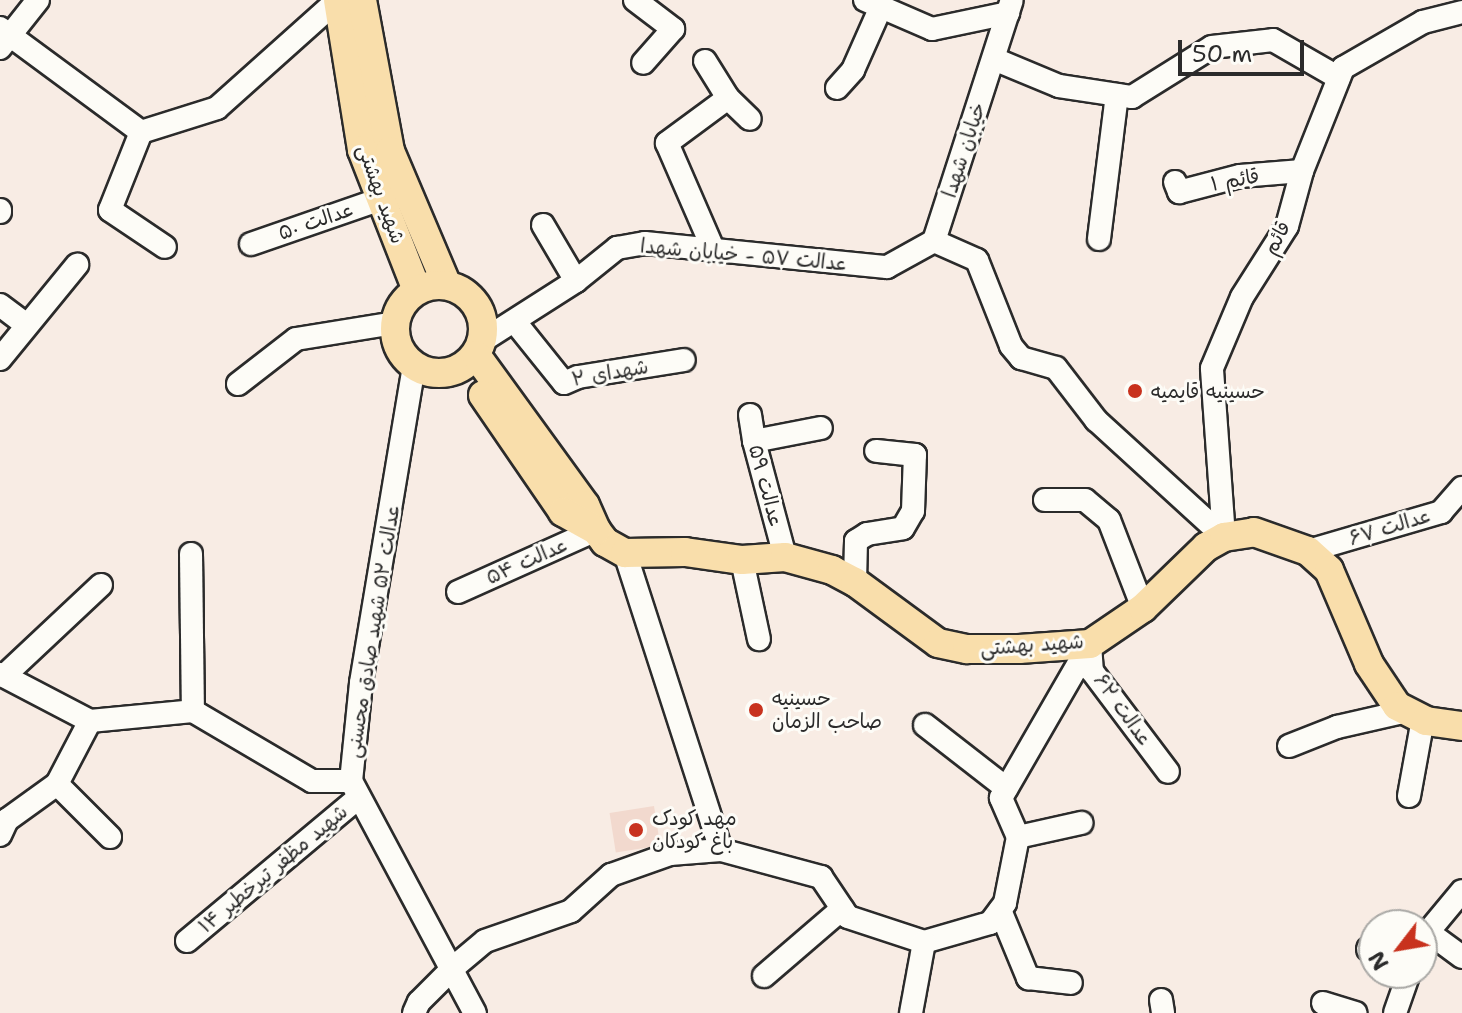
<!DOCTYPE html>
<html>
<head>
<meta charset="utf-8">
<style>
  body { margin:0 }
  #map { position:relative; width:1462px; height:1013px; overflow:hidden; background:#f8ece4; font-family:"Shantell Sans","Playpen Sans Arabic",sans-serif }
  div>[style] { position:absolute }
  .built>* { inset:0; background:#f2d9ce; transform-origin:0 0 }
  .roads { filter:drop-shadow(2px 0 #2b2b2b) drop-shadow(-2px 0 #2b2b2b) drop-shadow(0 2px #2b2b2b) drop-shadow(0 -2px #2b2b2b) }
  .minor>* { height:22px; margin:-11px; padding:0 11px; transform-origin:11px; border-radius:11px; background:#fdfcf7 }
  .major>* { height:28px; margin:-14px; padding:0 14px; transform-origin:14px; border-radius:14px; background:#f9deab }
  .major>.ring { margin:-14px; padding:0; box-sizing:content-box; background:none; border:28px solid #f9deab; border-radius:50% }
  .dots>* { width:22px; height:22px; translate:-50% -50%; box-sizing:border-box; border:4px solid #fdfcf7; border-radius:50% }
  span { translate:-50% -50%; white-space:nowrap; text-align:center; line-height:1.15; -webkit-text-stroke:6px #fdfcf7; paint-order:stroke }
  .street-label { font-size:20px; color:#2b2b2b }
  .poi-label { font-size:20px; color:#2b2b2b }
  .left { translate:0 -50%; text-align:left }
  .north { position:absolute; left:1358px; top:909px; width:80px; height:80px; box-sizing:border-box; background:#fdfcf7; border:2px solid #a9a8a5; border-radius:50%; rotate:239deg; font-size:22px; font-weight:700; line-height:32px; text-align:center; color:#2b2b2b }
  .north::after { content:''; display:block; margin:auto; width:28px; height:36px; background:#c8321e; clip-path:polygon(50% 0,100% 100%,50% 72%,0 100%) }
  .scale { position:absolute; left:1178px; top:40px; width:126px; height:36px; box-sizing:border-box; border:4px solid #2b2b2b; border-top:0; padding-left:10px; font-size:24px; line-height:28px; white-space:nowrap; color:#2b2b2b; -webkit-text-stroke:6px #fdfcf7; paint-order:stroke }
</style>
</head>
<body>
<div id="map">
  <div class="built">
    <div style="left:654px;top:806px;width:40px;height:45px;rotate:81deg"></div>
  </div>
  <div class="roads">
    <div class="minor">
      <div style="left:635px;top:0;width:48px;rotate:37.3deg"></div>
      <div style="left:673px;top:29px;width:45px;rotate:131.4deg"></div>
      <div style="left:865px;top:0;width:73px;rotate:23.4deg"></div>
      <div style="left:932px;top:29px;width:78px;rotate:-11.9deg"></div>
      <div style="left:0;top:28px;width:175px;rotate:36.4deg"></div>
      <div style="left:0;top:48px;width:61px;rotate:-51.6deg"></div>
      <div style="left:994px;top:59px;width:70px;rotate:22.6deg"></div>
      <div style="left:1059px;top:86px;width:74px;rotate:8.6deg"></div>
      <div style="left:1132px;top:97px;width:94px;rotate:-32deg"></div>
      <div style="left:1212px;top:47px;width:61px;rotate:-6.5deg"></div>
      <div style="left:1273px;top:40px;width:76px;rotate:29.9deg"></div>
      <div style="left:705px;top:61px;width:44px;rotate:58.1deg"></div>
      <div style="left:728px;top:98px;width:76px;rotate:143.6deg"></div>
      <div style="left:667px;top:143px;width:116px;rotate:66.5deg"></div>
      <div style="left:837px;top:88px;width:24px;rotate:-48deg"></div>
      <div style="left:853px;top:70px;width:67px;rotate:-66.1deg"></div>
      <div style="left:728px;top:98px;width:30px;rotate:44deg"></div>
      <div style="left:141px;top:132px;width:80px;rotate:-17.5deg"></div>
      <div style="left:217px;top:108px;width:162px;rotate:-41.8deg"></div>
      <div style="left:141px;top:132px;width:84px;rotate:111.7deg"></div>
      <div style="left:110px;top:210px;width:66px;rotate:33.9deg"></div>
      <div style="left:1175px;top:182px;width:11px;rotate:68deg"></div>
      <div style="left:1179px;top:192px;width:63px;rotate:-14.7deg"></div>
      <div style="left:1240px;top:176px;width:62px;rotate:-4.6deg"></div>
      <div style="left:0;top:210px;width:2px;rotate:90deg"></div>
      <div style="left:543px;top:225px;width:65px;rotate:59.5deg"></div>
      <div style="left:1099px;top:239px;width:145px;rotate:-82.9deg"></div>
      <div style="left:934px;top:241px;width:47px;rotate:23.8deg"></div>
      <div style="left:977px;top:260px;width:92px;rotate:68.4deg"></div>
      <div style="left:1011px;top:346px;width:16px;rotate:50deg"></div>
      <div style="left:1021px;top:358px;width:36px;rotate:16deg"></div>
      <div style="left:1056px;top:368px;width:66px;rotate:52.4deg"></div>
      <div style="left:1096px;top:420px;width:173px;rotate:42.4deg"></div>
      <div style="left:934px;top:241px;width:253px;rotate:-72.1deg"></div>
      <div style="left:251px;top:244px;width:138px;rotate:-19.1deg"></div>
      <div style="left:0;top:305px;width:31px;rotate:37deg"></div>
      <div style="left:515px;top:322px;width:78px;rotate:51.2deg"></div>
      <div style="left:564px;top:383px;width:15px;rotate:-23deg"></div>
      <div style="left:578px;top:377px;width:107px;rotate:-9.1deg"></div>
      <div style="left:482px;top:341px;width:112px;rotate:-32.6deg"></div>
      <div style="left:576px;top:281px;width:53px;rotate:-38.8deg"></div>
      <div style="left:617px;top:248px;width:28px;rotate:-10deg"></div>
      <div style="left:645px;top:243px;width:243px;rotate:5.7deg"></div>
      <div style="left:887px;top:267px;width:54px;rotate:-29deg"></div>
      <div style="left:0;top:359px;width:122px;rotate:-50.7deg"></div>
      <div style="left:414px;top:366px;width:321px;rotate:99.5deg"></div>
      <div style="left:361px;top:683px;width:99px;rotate:95.8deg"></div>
      <div style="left:351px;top:781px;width:263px;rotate:61.9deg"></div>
      <div style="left:238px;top:384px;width:73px;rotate:-37.8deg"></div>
      <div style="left:296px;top:339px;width:100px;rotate:-9.2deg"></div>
      <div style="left:750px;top:415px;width:26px;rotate:81deg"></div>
      <div style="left:754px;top:441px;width:120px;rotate:75deg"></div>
      <div style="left:754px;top:441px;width:68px;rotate:-11deg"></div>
      <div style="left:1045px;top:500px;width:40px"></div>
      <div style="left:1085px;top:500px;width:31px;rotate:40deg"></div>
      <div style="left:1109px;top:520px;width:94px;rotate:68.9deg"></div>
      <div style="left:1224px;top:537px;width:169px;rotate:-94.1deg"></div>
      <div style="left:1212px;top:368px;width:77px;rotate:-67.1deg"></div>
      <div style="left:1242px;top:297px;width:84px;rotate:-57.6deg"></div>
      <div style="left:1287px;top:226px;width:57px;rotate:-74.7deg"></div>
      <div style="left:1302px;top:171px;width:111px;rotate:-68.3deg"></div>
      <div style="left:1343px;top:68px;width:92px;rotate:-29.9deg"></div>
      <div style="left:1423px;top:22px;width:40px;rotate:-14.4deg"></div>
      <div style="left:1308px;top:551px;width:139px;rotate:-16.3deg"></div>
      <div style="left:1441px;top:512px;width:32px;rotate:-49deg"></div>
      <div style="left:625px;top:553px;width:312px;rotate:72.1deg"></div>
      <div style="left:191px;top:554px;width:157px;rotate:89.3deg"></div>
      <div style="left:742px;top:560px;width:81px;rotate:77.9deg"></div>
      <div style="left:855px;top:582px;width:41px;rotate:-88.6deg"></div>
      <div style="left:856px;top:541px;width:13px;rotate:-32deg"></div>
      <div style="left:867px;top:534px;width:36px;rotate:-9deg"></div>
      <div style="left:903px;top:528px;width:20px;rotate:-60deg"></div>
      <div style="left:913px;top:511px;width:56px;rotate:-88deg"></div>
      <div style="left:915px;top:455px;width:39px;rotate:-174deg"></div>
      <div style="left:458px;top:592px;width:151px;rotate:-24.2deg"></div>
      <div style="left:1090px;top:644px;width:27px;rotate:86deg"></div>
      <div style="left:1092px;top:671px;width:126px;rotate:53deg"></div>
      <div style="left:0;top:674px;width:102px;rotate:27.6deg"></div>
      <div style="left:90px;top:721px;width:103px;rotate:-5.5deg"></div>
      <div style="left:193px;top:711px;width:138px;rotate:30.5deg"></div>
      <div style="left:312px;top:781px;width:39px"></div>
      <div style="left:4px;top:676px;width:133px;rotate:-43.2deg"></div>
      <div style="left:925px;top:725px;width:103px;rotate:37.9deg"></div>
      <div style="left:1289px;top:746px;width:52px;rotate:-21.6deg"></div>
      <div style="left:1337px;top:727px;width:72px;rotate:-12.9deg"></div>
      <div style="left:57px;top:784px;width:75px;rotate:45deg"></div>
      <div style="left:1409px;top:796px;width:78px;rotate:-79.7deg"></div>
      <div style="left:0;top:835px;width:17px;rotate:-65deg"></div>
      <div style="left:7px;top:820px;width:62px;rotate:-35.8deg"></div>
      <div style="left:57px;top:784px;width:71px;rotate:-62.4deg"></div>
      <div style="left:1018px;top:837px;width:65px;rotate:-12.5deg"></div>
      <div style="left:1000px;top:910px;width:74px;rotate:67.6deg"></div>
      <div style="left:1028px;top:978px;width:43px;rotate:6.6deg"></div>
      <div style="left:1428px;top:932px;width:42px;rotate:36.3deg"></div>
      <div style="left:187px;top:941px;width:224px;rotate:-39.9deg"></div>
      <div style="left:1422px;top:944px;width:13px;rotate:-63deg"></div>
      <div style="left:1428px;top:932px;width:53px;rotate:-50.3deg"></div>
      <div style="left:1368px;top:949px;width:7px;rotate:27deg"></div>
      <div style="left:764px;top:976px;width:103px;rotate:-40.7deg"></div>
      <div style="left:1161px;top:1000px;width:13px;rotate:81deg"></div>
      <div style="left:1323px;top:1003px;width:34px;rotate:17deg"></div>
      <div style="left:414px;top:1013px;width:12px;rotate:-66deg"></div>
      <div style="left:419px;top:1002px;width:49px;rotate:-45deg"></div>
      <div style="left:454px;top:967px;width:40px;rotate:-40deg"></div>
      <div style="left:485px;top:941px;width:91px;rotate:-19.2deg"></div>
      <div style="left:571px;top:911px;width:54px;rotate:-42deg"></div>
      <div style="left:611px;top:875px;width:63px;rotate:-19.6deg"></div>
      <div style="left:670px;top:854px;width:51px;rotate:-4.5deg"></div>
      <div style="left:721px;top:850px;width:104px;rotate:15.1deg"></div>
      <div style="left:821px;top:877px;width:48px;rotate:56deg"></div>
      <div style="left:848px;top:917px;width:80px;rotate:18.2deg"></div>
      <div style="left:924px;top:942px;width:69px;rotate:-16.1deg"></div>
      <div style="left:990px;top:923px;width:25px;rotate:-53deg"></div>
      <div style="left:1005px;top:903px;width:67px;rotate:-78.9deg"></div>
      <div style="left:1018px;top:837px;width:43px;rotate:-113.6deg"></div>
      <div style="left:1001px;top:798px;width:178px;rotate:-60deg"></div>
      <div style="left:911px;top:1013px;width:72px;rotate:-79.6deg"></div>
      <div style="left:1395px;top:1013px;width:42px;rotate:-70.7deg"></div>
    </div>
    <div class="major">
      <div style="left:338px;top:0;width:152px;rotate:80.9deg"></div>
      <div style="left:362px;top:150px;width:150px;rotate:68.6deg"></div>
      <div style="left:362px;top:0;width:154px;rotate:79.5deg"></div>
      <div style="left:390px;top:151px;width:146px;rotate:67deg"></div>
      <div class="ring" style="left:395px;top:285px;width:60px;height:60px"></div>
      <div style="left:476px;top:355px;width:185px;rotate:54deg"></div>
      <div style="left:585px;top:505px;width:27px;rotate:66deg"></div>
      <div style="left:596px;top:530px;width:15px;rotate:53deg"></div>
      <div style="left:605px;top:542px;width:23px;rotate:29deg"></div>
      <div style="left:625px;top:553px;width:60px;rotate:-1deg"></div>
      <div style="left:685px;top:552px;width:58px;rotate:8deg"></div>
      <div style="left:742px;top:560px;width:43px;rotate:-4deg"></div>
      <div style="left:785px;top:557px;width:49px;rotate:15.5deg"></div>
      <div style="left:832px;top:570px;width:26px;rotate:28deg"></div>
      <div style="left:855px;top:582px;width:103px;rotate:36.3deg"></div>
      <div style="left:938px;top:643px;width:30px;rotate:12deg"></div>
      <div style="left:967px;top:649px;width:52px"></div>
      <div style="left:1019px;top:649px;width:71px;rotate:-4deg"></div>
      <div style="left:1090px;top:644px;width:64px;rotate:-34.2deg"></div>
      <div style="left:1143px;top:608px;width:88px;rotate:-44.1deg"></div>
      <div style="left:1206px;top:547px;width:21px;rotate:-29deg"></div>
      <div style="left:1224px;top:537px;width:30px;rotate:-9deg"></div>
      <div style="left:1254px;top:532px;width:57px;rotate:19.4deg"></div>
      <div style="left:1308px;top:551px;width:28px;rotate:42deg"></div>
      <div style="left:1329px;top:570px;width:102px;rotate:66.9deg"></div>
      <div style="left:1369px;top:664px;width:50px;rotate:56.3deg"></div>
      <div style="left:1397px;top:706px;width:33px;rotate:27deg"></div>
      <div style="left:1426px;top:721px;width:36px;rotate:8deg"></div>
      <div style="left:483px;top:395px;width:142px;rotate:55.6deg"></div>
      <div style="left:563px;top:512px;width:38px;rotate:29deg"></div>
    </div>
  </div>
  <div class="dots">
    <div style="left:1135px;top:391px;background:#c8321e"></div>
    <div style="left:756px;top:710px;background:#c8321e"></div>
    <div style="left:636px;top:830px;background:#c8321e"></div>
  </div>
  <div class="street-label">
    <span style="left:964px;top:150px;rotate:-72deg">خیابان شهدا</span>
    <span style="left:1235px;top:180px;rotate:-10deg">قائم ۱</span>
    <span style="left:381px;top:194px;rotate:70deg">شهید بهشتی</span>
    <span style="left:316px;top:221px;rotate:-19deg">عدالت ۵۰</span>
    <span style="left:1277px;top:238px;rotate:-62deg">قائم</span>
    <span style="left:744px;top:255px;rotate:5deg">عدالت ۵۷ - خیابان شهدا</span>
    <span style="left:610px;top:373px;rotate:-10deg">شهدای ۲</span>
    <span style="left:766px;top:486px;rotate:75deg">عدالت ۵۹</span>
    <span style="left:1390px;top:527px;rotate:-17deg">عدالت ۶۷</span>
    <span style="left:527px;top:561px;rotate:-24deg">عدالت ۵۴</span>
    <span style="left:373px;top:631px;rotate:-81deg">عدالت ۵۲ شهید صادق محسنی</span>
    <span style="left:1032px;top:645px;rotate:-4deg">شهید بهشتی</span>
    <span style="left:1123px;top:710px;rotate:54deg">عدالت ۶۲</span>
    <span style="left:273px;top:869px;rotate:-40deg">شهید مظفر تیرخطیر ۱۴</span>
  </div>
  <div class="poi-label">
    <span class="left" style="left:1151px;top:391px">حسینیه قایمیه</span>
    <span class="left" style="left:772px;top:710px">حسینیه<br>صاحب الزمان</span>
    <span class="left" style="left:652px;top:830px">مهد کودک<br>باغ کودکان</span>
  </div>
  <div class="north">N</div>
  <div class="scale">50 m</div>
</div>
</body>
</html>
